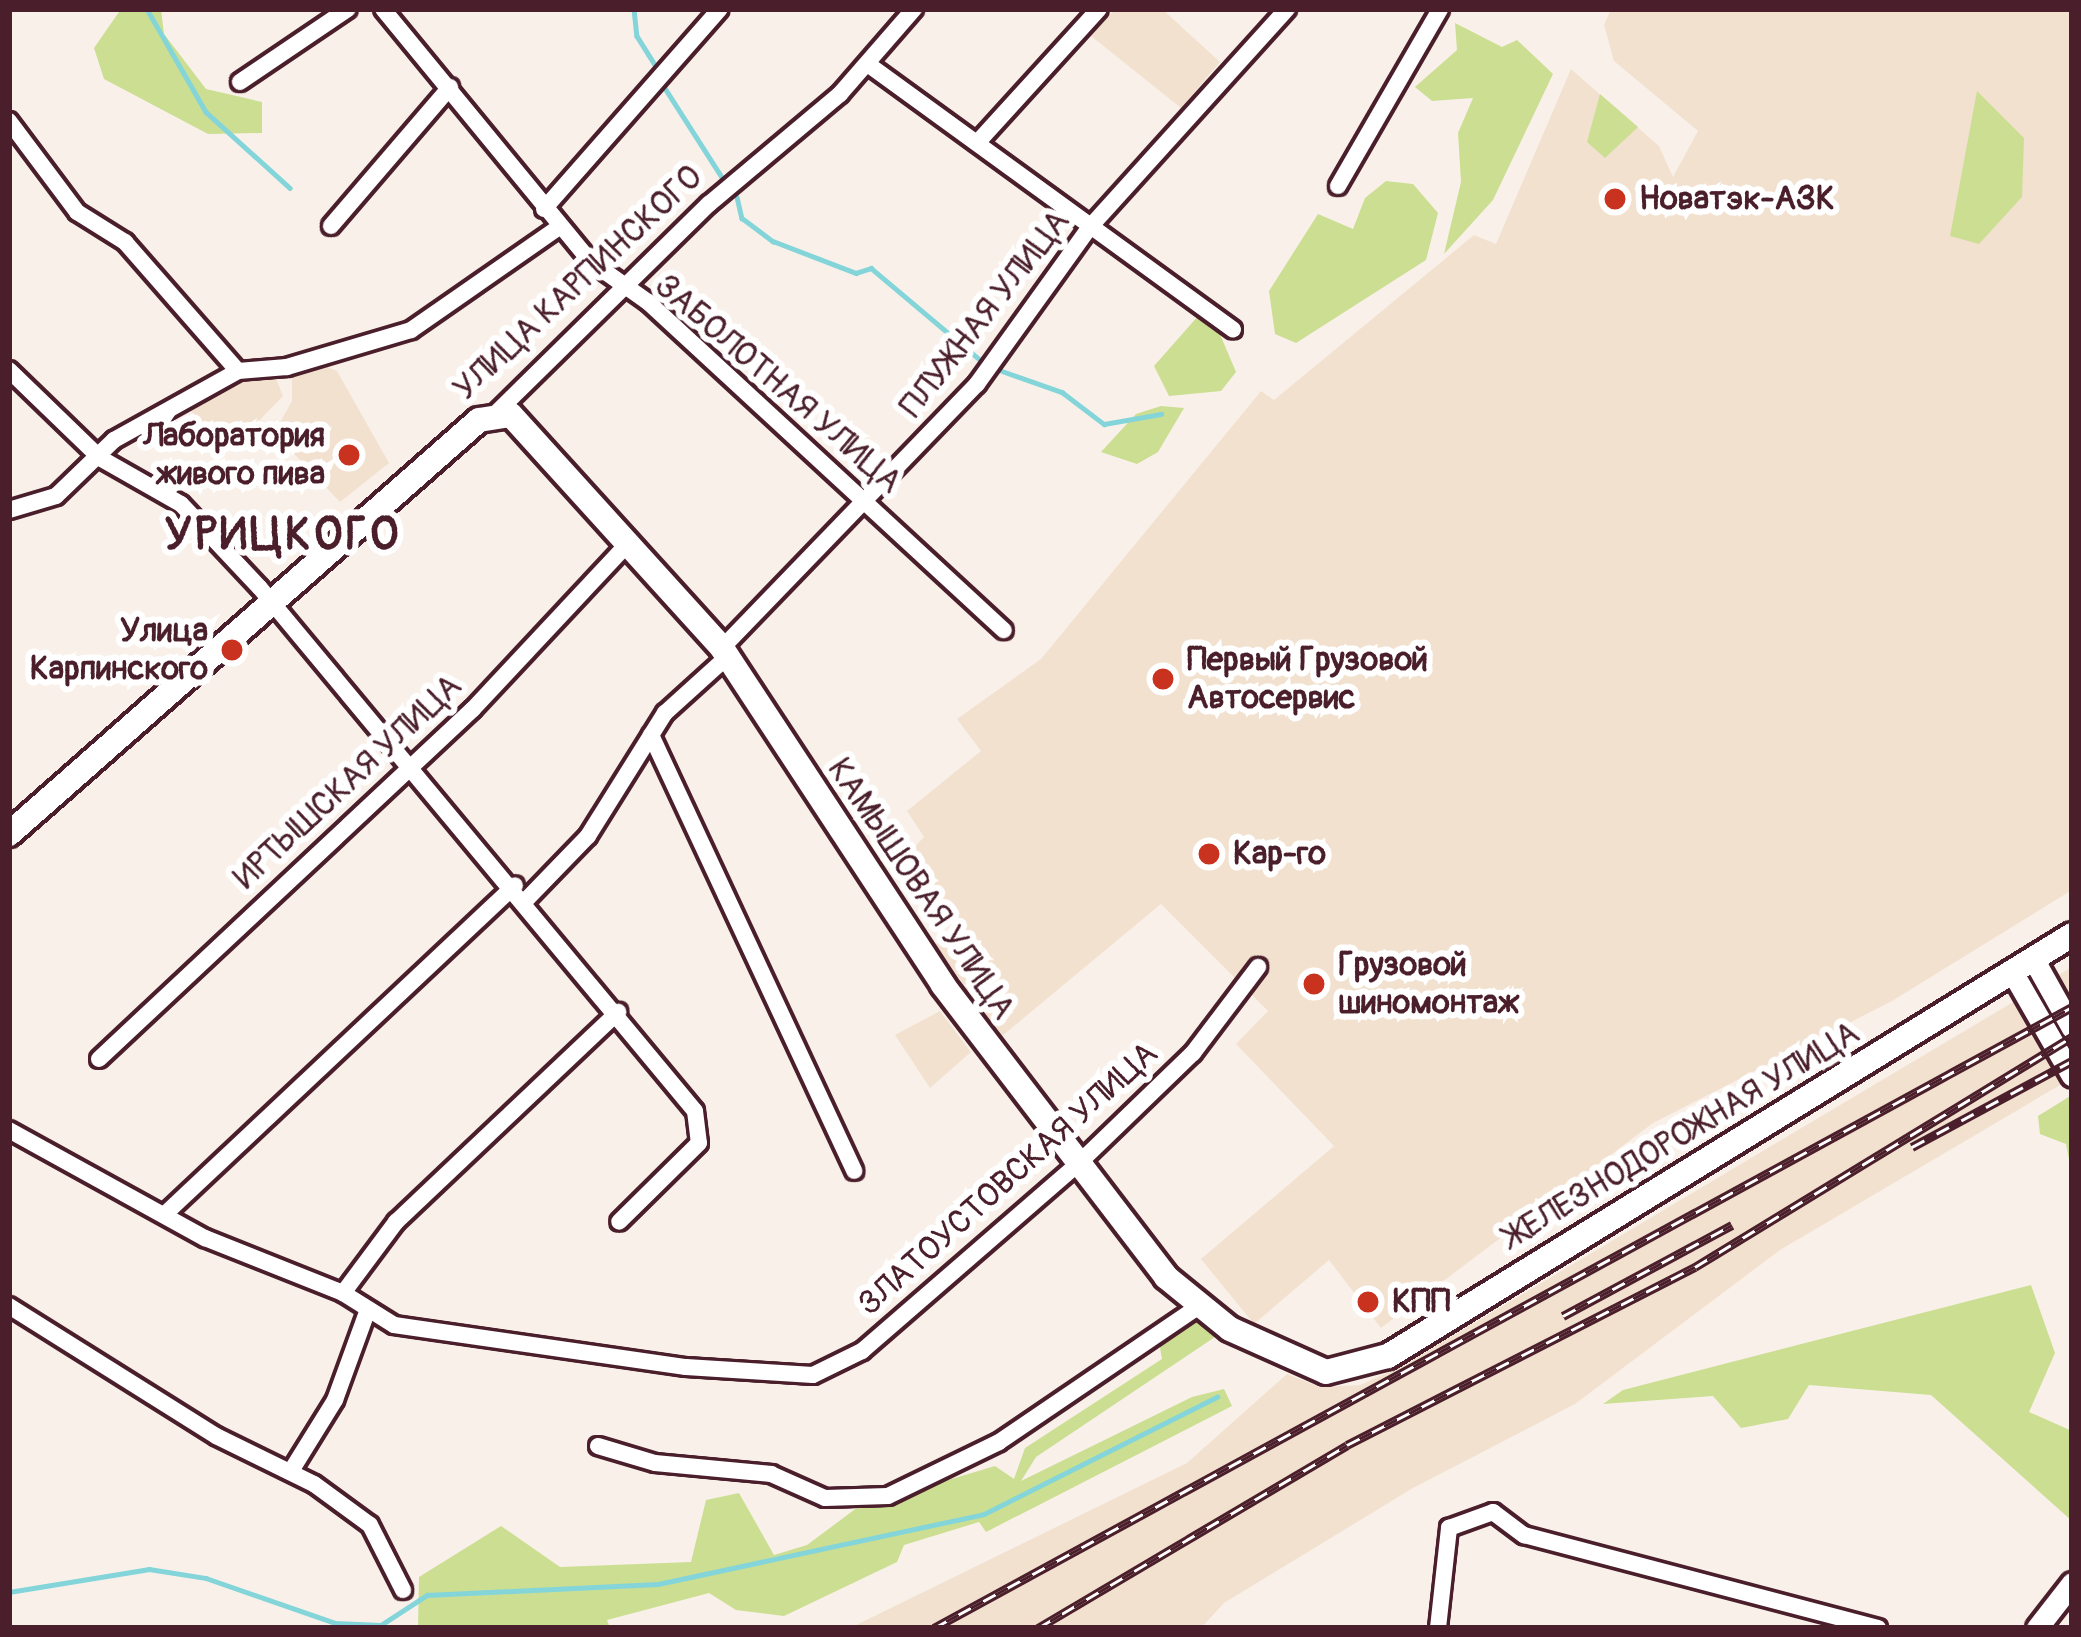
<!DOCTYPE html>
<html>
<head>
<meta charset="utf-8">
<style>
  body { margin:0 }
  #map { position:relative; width:2081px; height:1637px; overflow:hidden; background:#f9f1e9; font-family:Pangolin,sans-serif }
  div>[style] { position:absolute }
  .built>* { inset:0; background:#f2e1cf }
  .green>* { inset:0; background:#cbde92 }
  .stream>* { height:4.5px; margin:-2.25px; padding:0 2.25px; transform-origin:2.25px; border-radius:2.25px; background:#84d5da }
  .roads { filter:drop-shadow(3px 0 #4a1f2b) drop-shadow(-3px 0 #4a1f2b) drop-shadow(0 3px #4a1f2b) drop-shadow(0 -3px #4a1f2b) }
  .minor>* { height:16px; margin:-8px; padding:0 8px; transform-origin:8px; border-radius:8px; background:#fff }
  .tertiary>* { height:21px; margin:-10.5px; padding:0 10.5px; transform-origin:10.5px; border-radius:10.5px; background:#fff }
  .secondary>* { height:24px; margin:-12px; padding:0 12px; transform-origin:12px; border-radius:12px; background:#fff }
  .rail>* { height:9px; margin-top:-4.5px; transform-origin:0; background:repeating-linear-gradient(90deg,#fff 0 14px,#4a1f2b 0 28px); box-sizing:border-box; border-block:3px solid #4a1f2b }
  .dots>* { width:33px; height:33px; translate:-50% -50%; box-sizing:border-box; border:6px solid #fff; border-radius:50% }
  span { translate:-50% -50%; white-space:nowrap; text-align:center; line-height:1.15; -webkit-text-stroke:12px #fff; paint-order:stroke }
  .poi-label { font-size:33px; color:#4a1f2b; font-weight:700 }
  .left { translate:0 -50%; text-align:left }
  .right { translate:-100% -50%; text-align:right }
  .street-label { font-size:33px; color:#4a1f2b }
  .district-label { font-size:45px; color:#4a1f2b; font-weight:700; letter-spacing:3px }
  .frame { position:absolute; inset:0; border:12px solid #4a1f2b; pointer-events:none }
</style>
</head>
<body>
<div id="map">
  <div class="built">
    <div style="clip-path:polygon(1115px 9px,1162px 9px,1220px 62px,1181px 108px,1091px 36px)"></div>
    <div style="clip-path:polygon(1611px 9px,2072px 9px,2072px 890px,1892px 1001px,1653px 1123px,1381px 1328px,1329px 1260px,1254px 1324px,1201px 1259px,1334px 1146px,1236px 1044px,1268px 1011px,1161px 904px,1002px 1036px,935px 945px,957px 929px,902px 860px,924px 837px,907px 811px,981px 751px,957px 719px,1041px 659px,1261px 391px,1274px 400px,1474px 235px,1496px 244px,1571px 69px,1659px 146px,1673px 177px,1698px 131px,1614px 61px,1604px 25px)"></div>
    <div style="clip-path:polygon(322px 365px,337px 371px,389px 463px,340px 502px,274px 433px,292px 401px,292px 375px)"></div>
    <div style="clip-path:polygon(273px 371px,283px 396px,230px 451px,188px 408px,241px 377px)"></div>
    <div style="clip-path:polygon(2072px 967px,2072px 1078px,1780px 1250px,1575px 1404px,1413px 1488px,1224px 1603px,1201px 1628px,850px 1628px,1187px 1463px,1287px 1374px,1320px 1387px,1360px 1385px,1400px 1367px)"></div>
    <div style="clip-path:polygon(940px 1011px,971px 1052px,930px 1088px,895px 1035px)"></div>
  </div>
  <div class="green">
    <div style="clip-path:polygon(121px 9px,161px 9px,164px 34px,206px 89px,262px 102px,262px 133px,208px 134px,104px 79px,94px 48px)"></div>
    <div style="clip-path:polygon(1455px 23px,1502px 47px,1517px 40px,1553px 74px,1493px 200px,1444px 254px,1461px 182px,1458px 133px,1473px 98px,1432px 101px,1415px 87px,1457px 50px)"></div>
    <div style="clip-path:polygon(1977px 91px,2024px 138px,2022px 197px,1979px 244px,1950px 236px)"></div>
    <div style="clip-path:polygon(1600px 94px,1638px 127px,1605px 158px,1587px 142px)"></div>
    <div style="clip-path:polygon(1386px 181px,1413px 184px,1438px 213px,1426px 260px,1296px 343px,1275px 334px,1269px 291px,1318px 214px,1353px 229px,1365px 198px)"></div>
    <div style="clip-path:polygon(1199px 315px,1219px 332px,1236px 372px,1221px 391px,1169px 396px,1154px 366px)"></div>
    <div style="clip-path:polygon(1161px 406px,1184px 408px,1158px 452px,1137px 464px,1101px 452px,1136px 414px)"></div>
    <div style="clip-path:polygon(2072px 1095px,2072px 1175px,2066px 1144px,2040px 1134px,2038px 1116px)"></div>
    <div style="clip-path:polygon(2031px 1285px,2055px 1353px,2029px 1412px,2072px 1431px,2072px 1521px,1931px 1395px,1809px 1385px,1788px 1419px,1741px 1428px,1713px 1396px,1603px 1404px,1623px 1390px)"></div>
    <div style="clip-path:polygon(1193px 1320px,1215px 1337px,1036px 1457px,1021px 1481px,1192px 1397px,1224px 1389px,1232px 1406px,986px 1532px,979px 1522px,904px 1545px,897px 1562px,784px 1616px,736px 1610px,709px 1593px,607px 1620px,610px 1628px,418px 1628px,419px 1577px,501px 1526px,560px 1567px,691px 1562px,706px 1500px,739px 1493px,774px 1555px,807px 1545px,858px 1507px,995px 1466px,1014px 1479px,1025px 1448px,1162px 1359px,1159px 1342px)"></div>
  </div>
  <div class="stream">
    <div style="left:147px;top:9px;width:119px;rotate:60.2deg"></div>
    <div style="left:206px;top:112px;width:113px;rotate:42.1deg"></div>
    <div style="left:634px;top:9px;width:27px;rotate:84deg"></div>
    <div style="left:637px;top:36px;width:39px;rotate:58deg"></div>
    <div style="left:663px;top:85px;width:112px;rotate:57.4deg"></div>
    <div style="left:737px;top:197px;width:22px;rotate:77deg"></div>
    <div style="left:742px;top:218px;width:39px;rotate:37deg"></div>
    <div style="left:773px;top:241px;width:89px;rotate:21.1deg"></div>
    <div style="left:856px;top:273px;width:16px;rotate:-18deg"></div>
    <div style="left:871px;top:268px;width:140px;rotate:40.1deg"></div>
    <div style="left:1002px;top:371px;width:64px;rotate:19.3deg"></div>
    <div style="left:1062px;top:392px;width:53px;rotate:37.3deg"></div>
    <div style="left:1104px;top:424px;width:58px;rotate:-10deg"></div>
    <div style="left:9px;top:1592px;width:142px;rotate:-9.3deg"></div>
    <div style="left:149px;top:1569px;width:58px;rotate:9deg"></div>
    <div style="left:206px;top:1578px;width:137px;rotate:19.2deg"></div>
    <div style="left:335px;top:1623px;width:46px;rotate:2.5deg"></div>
    <div style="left:381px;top:1625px;width:55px;rotate:-33.1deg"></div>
    <div style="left:427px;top:1595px;width:231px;rotate:-2.7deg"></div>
    <div style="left:658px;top:1584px;width:333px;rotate:-12.1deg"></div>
    <div style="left:984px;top:1514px;width:261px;rotate:-26.7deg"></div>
  </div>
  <div class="roads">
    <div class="minor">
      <div style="left:383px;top:9px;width:326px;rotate:50.6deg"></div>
      <div style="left:590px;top:261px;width:71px;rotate:35.3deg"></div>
      <div style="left:648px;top:302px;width:484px;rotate:42.7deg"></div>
      <div style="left:869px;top:65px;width:450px;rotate:36deg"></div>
      <div style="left:240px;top:82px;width:130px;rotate:-34.1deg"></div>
      <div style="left:9px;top:121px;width:114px;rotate:53.2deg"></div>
      <div style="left:77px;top:212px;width:57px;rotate:32deg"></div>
      <div style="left:125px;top:242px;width:171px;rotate:48.8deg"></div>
      <div style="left:977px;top:143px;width:181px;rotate:-47.7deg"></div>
      <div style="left:1338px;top:186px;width:204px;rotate:-60deg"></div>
      <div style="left:544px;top:209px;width:266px;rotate:-48.7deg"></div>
      <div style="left:331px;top:226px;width:183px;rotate:-49.4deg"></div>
      <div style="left:9px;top:370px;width:127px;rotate:44deg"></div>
      <div style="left:100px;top:458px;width:93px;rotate:29.6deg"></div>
      <div style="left:181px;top:504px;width:115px;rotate:46.8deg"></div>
      <div style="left:260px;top:588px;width:680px;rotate:50.25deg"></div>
      <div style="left:695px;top:1111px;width:32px;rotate:83deg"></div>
      <div style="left:699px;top:1143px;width:112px;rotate:135.4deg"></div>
      <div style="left:497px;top:412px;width:297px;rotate:-44.5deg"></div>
      <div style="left:709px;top:204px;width:171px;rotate:-40deg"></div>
      <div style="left:840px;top:94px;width:113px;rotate:-49deg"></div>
      <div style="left:9px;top:510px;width:49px;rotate:-16.6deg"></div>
      <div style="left:56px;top:496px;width:81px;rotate:-44deg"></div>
      <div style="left:114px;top:440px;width:142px;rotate:-29.1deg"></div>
      <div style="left:238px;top:371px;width:49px;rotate:-4.7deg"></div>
      <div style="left:287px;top:367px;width:129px;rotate:-16.6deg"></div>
      <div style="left:411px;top:330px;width:179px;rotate:-34.8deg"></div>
      <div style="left:722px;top:648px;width:367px;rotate:-46deg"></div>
      <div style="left:977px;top:384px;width:193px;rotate:-54.3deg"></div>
      <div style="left:1090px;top:227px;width:294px;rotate:-47.9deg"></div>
      <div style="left:651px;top:735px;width:481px;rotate:65deg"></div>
      <div style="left:527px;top:899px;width:88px;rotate:-45.9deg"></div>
      <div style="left:588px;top:836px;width:145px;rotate:-58deg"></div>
      <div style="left:665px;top:713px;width:85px;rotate:-42.1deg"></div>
      <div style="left:99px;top:1059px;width:512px;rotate:-43.1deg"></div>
      <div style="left:473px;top:709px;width:230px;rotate:-46.9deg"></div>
      <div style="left:9px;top:1130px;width:224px;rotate:28.9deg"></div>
      <div style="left:205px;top:1238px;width:149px;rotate:21.7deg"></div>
      <div style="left:343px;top:1293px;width:60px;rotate:32.1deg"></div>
      <div style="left:394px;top:1325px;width:295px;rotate:8.2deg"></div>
      <div style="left:686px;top:1367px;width:127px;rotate:3.6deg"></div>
      <div style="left:813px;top:1375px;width:55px;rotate:-26.1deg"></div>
      <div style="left:862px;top:1351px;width:284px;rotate:-40.9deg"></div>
      <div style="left:1077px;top:1165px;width:161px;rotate:-44deg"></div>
      <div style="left:1193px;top:1053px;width:108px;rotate:-52.9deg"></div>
      <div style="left:165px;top:1214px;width:480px;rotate:-43.2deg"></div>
      <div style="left:343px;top:1293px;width:89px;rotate:-53.3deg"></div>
      <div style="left:396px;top:1222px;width:306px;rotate:-43.4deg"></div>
      <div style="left:9px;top:1306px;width:244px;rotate:32.1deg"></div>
      <div style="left:216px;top:1436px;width:109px;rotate:26.1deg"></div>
      <div style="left:314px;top:1484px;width:69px;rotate:36.2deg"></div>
      <div style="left:370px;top:1525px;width:73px;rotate:63.1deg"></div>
      <div style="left:598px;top:1446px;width:59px;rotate:16.6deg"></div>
      <div style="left:655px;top:1463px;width:117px;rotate:5.4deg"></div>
      <div style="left:771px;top:1474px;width:59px;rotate:24deg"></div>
      <div style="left:825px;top:1498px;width:63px;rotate:-1.8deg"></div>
      <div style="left:888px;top:1496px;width:123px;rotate:-25.9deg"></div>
      <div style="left:999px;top:1442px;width:240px;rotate:-34.2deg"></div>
      <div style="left:291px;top:1471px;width:84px;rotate:-58.2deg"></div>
      <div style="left:335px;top:1400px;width:94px;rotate:-70deg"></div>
      <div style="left:1438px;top:1628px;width:101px;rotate:-83.7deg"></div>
      <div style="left:1449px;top:1528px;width:47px;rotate:-20deg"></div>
      <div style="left:1493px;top:1512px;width:39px;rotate:37deg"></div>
      <div style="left:1524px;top:1535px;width:366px;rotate:14.7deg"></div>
    </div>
    <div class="tertiary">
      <div style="left:2035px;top:962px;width:76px;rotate:60.7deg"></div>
      <div style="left:2014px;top:975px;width:116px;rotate:60.1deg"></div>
      <div style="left:2037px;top:1628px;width:57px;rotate:-52.1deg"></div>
    </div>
    <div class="secondary">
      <div style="left:9px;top:834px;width:626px;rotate:-41.38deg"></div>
      <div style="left:479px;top:420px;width:32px;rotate:-9deg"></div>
      <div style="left:511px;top:415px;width:314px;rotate:47.8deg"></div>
      <div style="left:722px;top:648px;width:403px;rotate:56.7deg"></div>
      <div style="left:943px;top:985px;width:367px;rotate:52.6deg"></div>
      <div style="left:1166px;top:1277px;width:82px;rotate:39.1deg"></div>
      <div style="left:1230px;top:1329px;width:105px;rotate:24.1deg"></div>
      <div style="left:1326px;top:1372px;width:64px;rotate:-14.5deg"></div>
      <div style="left:1388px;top:1356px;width:803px;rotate:-31.61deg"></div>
    </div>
  </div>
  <div class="rail">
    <div style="left:1912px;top:1147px;width:182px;rotate:-28.3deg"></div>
    <div style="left:1563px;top:1316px;width:192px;rotate:-28.3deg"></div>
    <div style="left:934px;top:1628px;width:1296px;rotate:-28.62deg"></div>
    <div style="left:1038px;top:1628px;width:359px;rotate:-30.6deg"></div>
    <div style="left:1347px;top:1445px;width:391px;rotate:-27.1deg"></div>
    <div style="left:1695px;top:1267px;width:442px;rotate:-31.4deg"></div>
  </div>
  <div class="dots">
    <div style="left:1615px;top:199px;background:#c8321e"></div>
    <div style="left:349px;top:455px;background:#c8321e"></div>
    <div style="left:232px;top:650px;background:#c8321e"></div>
    <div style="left:1163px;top:679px;background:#c8321e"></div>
    <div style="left:1209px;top:854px;background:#c8321e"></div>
    <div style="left:1314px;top:984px;background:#c8321e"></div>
    <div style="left:1368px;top:1302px;background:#c8321e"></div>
  </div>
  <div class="poi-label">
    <span class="left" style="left:1639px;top:199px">Новатэк-АЗК</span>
    <span class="right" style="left:325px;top:455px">Лаборатория<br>живого пива</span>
    <span class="right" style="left:208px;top:650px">Улица<br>Карпинского</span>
    <span class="left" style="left:1187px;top:679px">Первый Грузовой<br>Автосервис</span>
    <span class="left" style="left:1233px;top:854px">Кар-го</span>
    <span class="left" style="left:1338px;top:984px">Грузовой<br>шиномонтаж</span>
    <span class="left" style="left:1392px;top:1302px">КПП</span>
  </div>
  <div class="street-label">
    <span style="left:578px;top:283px;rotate:-43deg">УЛИЦА КАРПИНСКОГО</span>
    <span style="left:985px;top:314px;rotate:-52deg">ПЛУЖНАЯ УЛИЦА</span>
    <span style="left:778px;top:384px;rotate:41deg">ЗАБОЛОТНАЯ УЛИЦА</span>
    <span style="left:348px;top:782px;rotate:-43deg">ИРТЫШСКАЯ УЛИЦА</span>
    <span style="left:921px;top:889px;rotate:56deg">КАМЫШОВАЯ УЛИЦА</span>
    <span style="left:1682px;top:1135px;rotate:-31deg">ЖЕЛЕЗНОДОРОЖНАЯ УЛИЦА</span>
    <span style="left:1008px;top:1179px;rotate:-42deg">ЗЛАТОУСТОВСКАЯ УЛИЦА</span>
  </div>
  <div class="district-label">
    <span style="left:283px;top:536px">УРИЦКОГО</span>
  </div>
  <div class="frame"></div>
</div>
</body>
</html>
